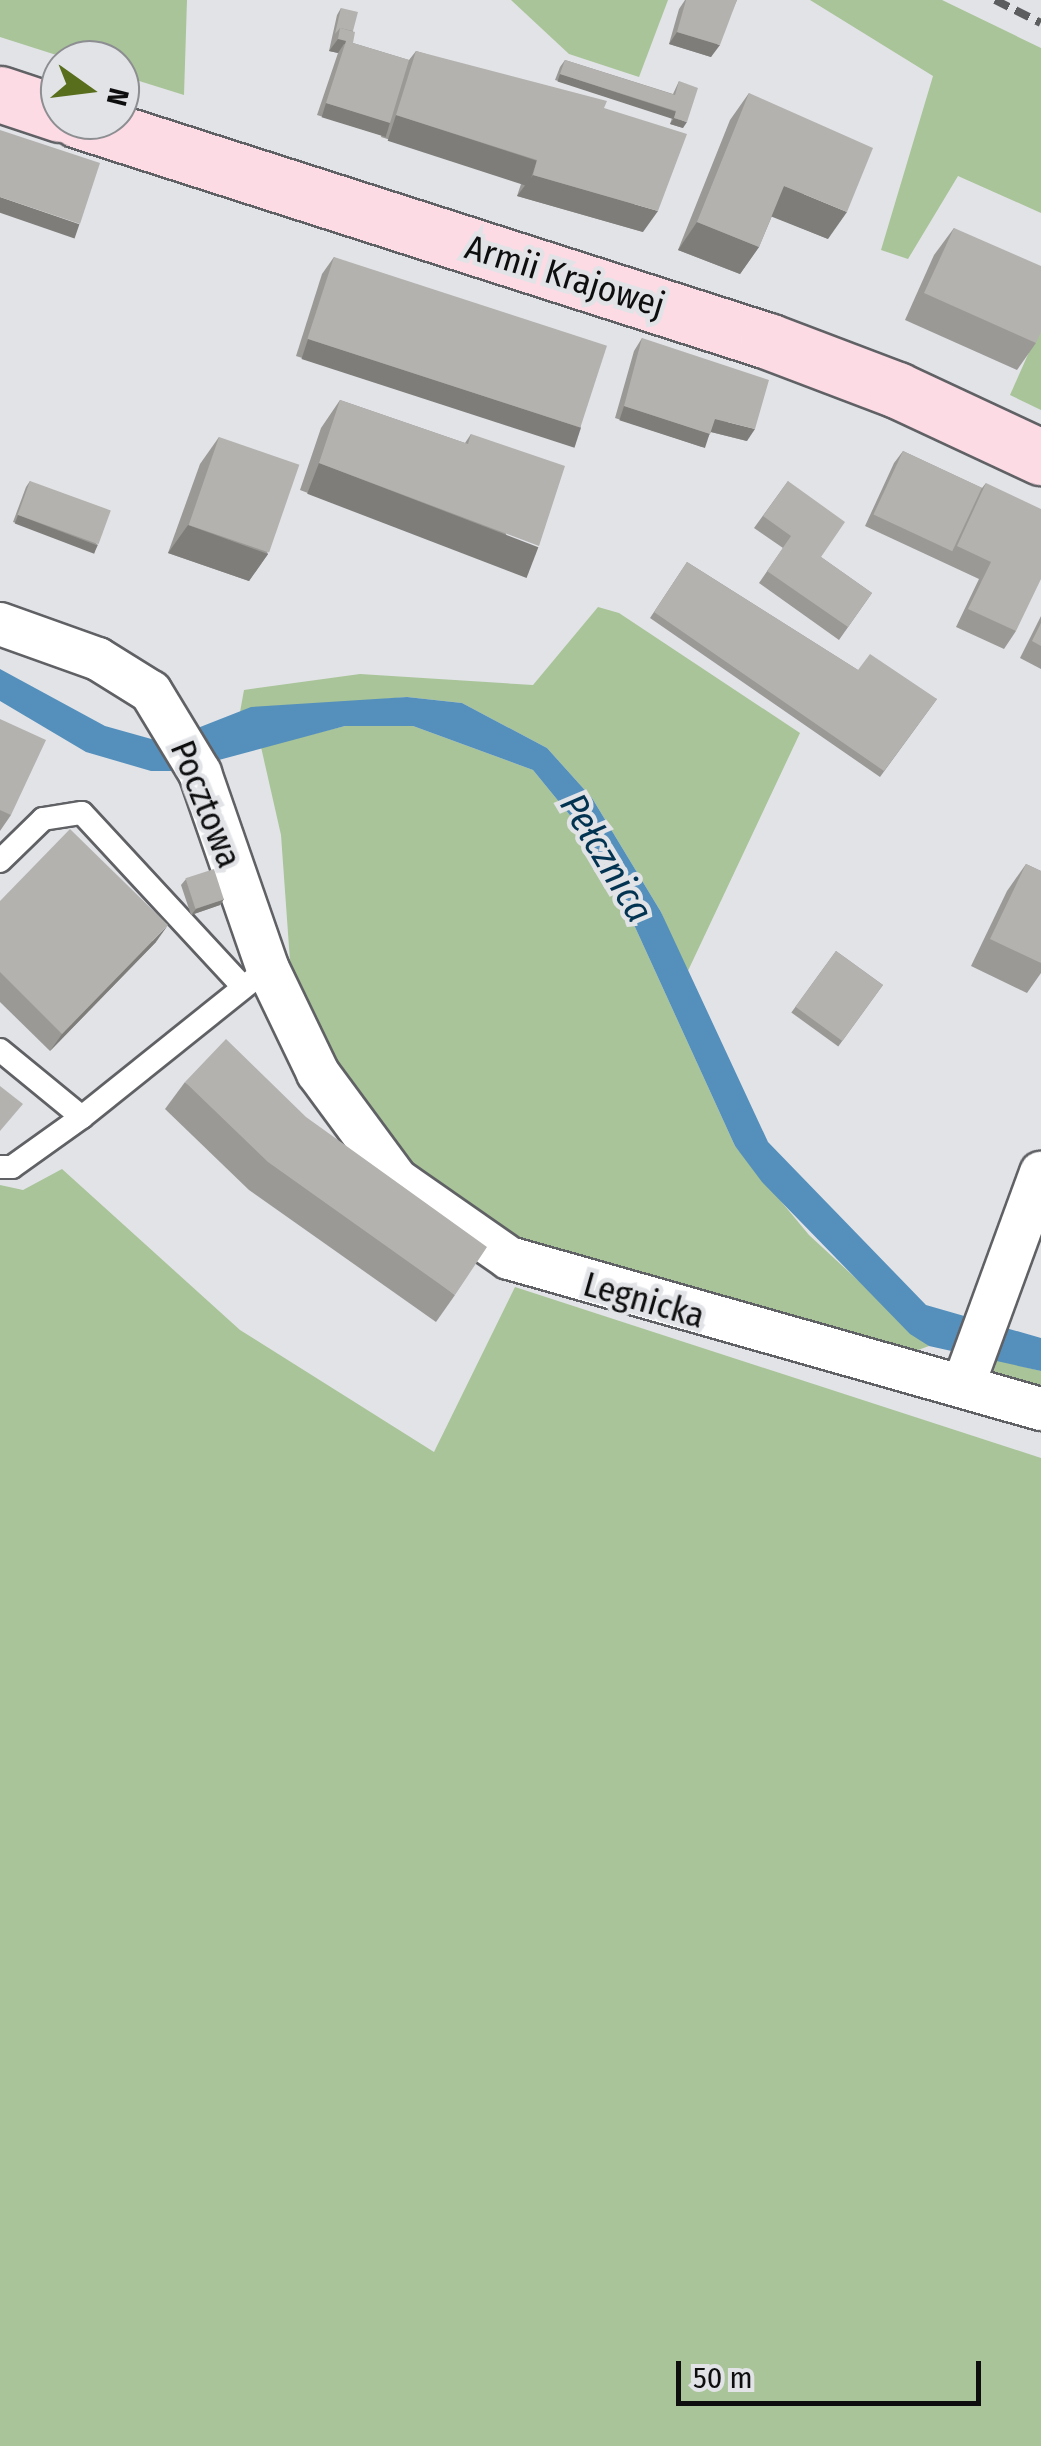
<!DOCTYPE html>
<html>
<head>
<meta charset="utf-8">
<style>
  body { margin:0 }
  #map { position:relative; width:1041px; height:2446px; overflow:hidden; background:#e1e3e7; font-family:"Fira Sans Condensed",sans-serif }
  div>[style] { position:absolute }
  .green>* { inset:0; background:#a9c498 }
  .water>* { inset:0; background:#5590bd }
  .roads { filter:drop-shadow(2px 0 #606165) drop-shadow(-2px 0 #606165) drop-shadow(0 2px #606165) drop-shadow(0 -2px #606165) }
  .lane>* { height:22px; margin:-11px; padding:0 11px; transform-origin:11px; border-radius:11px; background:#fff }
  .street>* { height:42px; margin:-21px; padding:0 21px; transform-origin:21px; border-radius:21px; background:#fff }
  .secondary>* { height:55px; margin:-27.5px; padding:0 27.5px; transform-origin:27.5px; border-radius:27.5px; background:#fcdbe4 }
  .rail>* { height:8px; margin-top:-4px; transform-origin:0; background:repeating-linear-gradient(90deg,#5c5d5f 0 15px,transparent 0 23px) }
  .wall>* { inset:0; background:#9b9996; transform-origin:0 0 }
  .shaded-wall>* { inset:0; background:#7e7d7a; transform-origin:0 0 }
  .building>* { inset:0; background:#b4b2af; transform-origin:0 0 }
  span { translate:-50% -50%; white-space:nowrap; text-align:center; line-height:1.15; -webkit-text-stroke:9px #e1e3e7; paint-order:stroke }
  .street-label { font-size:35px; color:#0e0e0f }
  .water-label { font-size:38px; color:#023351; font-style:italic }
  .north { position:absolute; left:40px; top:40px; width:100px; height:100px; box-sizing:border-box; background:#e1e3e7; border:2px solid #8d8e91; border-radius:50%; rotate:104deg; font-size:28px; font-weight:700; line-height:40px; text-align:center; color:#0e0e0f }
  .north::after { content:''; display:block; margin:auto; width:35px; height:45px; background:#596e1d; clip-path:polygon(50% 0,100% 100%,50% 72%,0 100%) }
  .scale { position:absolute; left:676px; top:2361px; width:305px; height:45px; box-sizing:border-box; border:5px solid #0e0e0f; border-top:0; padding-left:12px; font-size:30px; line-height:35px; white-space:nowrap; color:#0e0e0f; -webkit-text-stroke:8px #e1e3e7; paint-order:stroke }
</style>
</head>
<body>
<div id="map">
  <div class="green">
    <div style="clip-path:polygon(0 0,187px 0,184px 95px,120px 75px,120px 60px,72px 60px,0 37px)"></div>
    <div style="clip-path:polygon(511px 0,668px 0,639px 77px,569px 54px)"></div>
    <div style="clip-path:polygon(810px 0,942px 0,1041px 48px,1041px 213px,958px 176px,908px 259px,881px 250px,933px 76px)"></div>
    <div style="clip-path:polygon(1041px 325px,1041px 410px,1010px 395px)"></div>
    <div style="clip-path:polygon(598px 607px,619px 613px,800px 733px,686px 975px,661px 912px,592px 798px,547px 748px,462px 703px,407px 697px,240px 712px,244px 690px,360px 674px,533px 685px)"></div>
    <div style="clip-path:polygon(345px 726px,413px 726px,533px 770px,573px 819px,635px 927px,735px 1146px,809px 1235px,929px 1346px,910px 1353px,516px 1247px,405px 1168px,331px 1066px,290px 961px,281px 835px,261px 747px)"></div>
    <div style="clip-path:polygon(62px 1169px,240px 1330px,434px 1452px,515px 1287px,1041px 1458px,1041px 2446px,0 2446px,0 1185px,23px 1190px)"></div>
    <div style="clip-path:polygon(997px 1360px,1041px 1371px,1041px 1390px,993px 1374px)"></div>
  </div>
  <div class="water">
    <div style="clip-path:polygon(0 669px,105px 726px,162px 742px,251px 707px,407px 697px,462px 703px,547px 748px,592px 798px,661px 912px,768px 1142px,926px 1305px,1041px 1338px,1041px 1371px,929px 1346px,910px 1334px,762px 1182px,735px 1146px,635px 927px,573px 819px,533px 770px,413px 726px,345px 726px,178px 771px,151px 771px,86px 752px,0 701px)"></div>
  </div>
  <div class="roads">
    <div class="lane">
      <div style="left:0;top:861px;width:60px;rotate:-44.3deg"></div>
      <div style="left:43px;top:819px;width:39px;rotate:-9deg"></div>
      <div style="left:82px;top:813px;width:237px;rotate:47.2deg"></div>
      <div style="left:0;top:1050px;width:106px;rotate:39.3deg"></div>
      <div style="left:0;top:1167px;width:12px"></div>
      <div style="left:12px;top:1167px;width:86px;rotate:-35.5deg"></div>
      <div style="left:82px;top:1117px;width:219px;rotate:-38.7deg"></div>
    </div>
    <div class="street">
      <div style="left:0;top:624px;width:104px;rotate:19.7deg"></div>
      <div style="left:98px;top:659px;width:62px;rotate:31.9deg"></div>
      <div style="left:151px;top:692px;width:95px;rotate:58.8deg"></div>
      <div style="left:200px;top:773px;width:207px;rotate:70.9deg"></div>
      <div style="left:268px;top:969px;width:115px;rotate:64.3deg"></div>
      <div style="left:318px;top:1073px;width:133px;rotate:53.6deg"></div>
      <div style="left:397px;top:1180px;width:136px;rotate:34.9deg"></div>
      <div style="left:509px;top:1258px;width:553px;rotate:15.85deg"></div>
      <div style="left:964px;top:1383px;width:224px;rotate:-69.9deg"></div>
    </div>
    <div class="secondary">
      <div style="left:0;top:94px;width:63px;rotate:18.4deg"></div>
      <div style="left:78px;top:120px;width:725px;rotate:17.76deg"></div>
      <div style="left:768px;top:341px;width:138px;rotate:20.8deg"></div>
      <div style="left:897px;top:390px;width:159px;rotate:25deg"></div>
    </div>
  </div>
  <div class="rail">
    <div style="left:995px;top:0;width:51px;rotate:26.6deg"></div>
  </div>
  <div class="wall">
    <div style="clip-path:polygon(685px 0,737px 0,711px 57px,669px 44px,679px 9px)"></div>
    <div style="clip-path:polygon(341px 8px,353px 31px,353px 43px,409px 60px,416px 51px,604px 108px,643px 232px,517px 196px,522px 181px,381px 137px,382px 133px,381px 135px,317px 115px,338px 53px,329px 51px,337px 15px)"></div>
    <div style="clip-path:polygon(565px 60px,673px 94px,679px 81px,683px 128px,670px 124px,672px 118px,555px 80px,560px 67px)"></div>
    <div style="clip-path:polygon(749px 93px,828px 239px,772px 216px,759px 247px,740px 274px,678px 250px,730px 120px)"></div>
    <div style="clip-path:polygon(954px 228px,1036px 343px,1017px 370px,905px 320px,934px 255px)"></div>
    <div style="clip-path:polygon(334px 257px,581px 427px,569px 444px,296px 356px,322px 274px)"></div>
    <div style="clip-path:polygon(642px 338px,747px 441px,711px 432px,702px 447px,615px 418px,634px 351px)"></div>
    <div style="clip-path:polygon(340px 400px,465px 443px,471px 434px,520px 574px,300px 490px,321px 428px)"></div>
    <div style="clip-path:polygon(219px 437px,268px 554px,249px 581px,168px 553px,200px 464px)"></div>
    <div style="clip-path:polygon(903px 451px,982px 488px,986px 483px,1016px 631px,1004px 649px,956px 627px,979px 579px,865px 526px,894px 463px)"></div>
    <div style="clip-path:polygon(30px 481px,98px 545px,94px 552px,13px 522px,26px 487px)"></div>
    <div style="clip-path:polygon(788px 481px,821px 557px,872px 593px,839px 640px,759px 583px,783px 548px,754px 528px)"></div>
    <div style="clip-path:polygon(687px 562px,858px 670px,937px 699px,880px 777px,650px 618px)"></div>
    <div style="clip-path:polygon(1041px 616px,1041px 669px,1020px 658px)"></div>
    <div style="clip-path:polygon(0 719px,11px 815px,0 831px)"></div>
    <div style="clip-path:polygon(1026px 864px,1041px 871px,1041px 973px,1027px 993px,971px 966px,1007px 891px)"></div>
    <div style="clip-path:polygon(186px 879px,224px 899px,220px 905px,191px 915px,181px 885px)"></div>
    <div style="clip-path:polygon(0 901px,156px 942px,50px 1051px,0 1002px)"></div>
    <div style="left:836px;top:951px;width:58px;height:76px;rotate:36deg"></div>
    <div style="clip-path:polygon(185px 1082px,455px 1295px,436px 1322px,249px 1190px,165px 1109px)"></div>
  </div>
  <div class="shaded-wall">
    <div style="clip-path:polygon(677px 32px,720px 45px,711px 57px,669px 44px)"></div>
    <div style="clip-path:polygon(351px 38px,347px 44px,344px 44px,338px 53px,329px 51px,338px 39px)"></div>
    <div style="left:560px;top:74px;width:122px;height:8px;rotate:18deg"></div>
    <div style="left:326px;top:103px;width:67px;height:15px;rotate:17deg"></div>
    <div style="left:396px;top:115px;width:148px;height:27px;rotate:18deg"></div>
    <div style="clip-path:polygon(674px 118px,687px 122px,683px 128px,670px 124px)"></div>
    <div style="clip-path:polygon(533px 175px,658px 211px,643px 232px,517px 196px)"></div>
    <div style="clip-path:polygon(784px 186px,847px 212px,828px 239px,765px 214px)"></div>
    <div style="left:0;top:197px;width:84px;height:15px;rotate:19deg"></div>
    <div style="clip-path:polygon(697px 222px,759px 247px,740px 274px,678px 250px)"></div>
    <div style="left:308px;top:339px;width:287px;height:21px;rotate:18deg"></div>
    <div style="left:624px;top:406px;width:90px;height:15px;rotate:18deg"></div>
    <div style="clip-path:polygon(715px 419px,755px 429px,747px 441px,707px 431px)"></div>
    <div style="left:319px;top:463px;width:235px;height:33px;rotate:21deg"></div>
    <div style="left:18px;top:515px;width:85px;height:9px;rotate:21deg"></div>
    <div style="clip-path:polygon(188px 525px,268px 554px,249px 581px,168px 553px)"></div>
    <div style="clip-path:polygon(224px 899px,220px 905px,191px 915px,196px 909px)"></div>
    <div style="clip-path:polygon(168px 925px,156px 942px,50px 1051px,62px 1034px)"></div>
  </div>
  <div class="building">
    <div style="clip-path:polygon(686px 0,737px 0,720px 45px,677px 32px)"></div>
    <div style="clip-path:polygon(341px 8px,358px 12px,353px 31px,340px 28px,335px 34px)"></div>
    <div style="clip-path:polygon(340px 28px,355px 32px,353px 43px,409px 60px,390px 123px,326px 103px,346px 41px,338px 39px)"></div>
    <div style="clip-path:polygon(416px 51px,607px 101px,604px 108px,687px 134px,658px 211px,533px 175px,537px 160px,396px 115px)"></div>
    <div style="clip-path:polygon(565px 60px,675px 95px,679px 81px,698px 88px,687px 122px,674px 118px,676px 111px,560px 74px)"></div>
    <div style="clip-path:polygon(749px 93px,873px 148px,847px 212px,784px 186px,759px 247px,697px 222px)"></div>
    <div style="clip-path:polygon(0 130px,100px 163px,80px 224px,0 197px)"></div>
    <div style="clip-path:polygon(954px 228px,1041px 266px,1041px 332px,1036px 343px,924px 293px)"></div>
    <div style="left:334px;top:257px;width:287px;height:86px;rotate:18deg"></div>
    <div style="clip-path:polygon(642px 338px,769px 380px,755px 429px,715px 419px,710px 434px,624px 406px)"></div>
    <div style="clip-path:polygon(340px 400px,468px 444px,471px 434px,565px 466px,539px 546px,319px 463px)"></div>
    <div style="left:219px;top:437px;width:85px;height:93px;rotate:19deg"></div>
    <div style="left:903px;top:451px;width:87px;height:70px;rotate:25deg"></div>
    <div style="left:30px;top:481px;width:86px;height:36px;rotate:20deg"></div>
    <div style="clip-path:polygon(788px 481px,845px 522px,821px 557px,872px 593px,848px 627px,767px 571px,791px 536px,763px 516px)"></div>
    <div style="clip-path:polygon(986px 483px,1041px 509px,1041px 579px,1016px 631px,968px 609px,991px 562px,957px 546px)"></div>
    <div style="clip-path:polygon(687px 562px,858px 670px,870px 654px,937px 699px,884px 771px,654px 612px)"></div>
    <div style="clip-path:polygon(1041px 623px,1041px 646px,1032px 641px)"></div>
    <div style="clip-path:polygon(0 719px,46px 740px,11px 815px,0 810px)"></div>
    <div style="clip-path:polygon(70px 829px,168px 925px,62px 1034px,0 972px,0 901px)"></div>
    <div style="clip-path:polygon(1026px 864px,1041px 871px,1041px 963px,990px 939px)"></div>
    <div style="left:214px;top:869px;width:32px;height:30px;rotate:72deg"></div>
    <div style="left:836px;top:951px;width:58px;height:69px;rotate:36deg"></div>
    <div style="clip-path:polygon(226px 1039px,306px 1117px,487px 1247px,455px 1295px,268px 1162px,185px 1082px)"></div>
    <div style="clip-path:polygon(0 1086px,23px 1104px,0 1131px)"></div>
  </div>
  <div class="street-label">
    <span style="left:565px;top:276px;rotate:17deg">Armii Krajowej</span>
    <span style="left:206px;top:804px;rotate:68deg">Pocztowa</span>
    <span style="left:644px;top:1300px;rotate:16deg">Legnicka</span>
  </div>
  <div class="water-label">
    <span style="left:606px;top:858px;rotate:59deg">Pełcznica</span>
  </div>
  <div class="north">N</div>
  <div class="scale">50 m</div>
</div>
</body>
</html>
